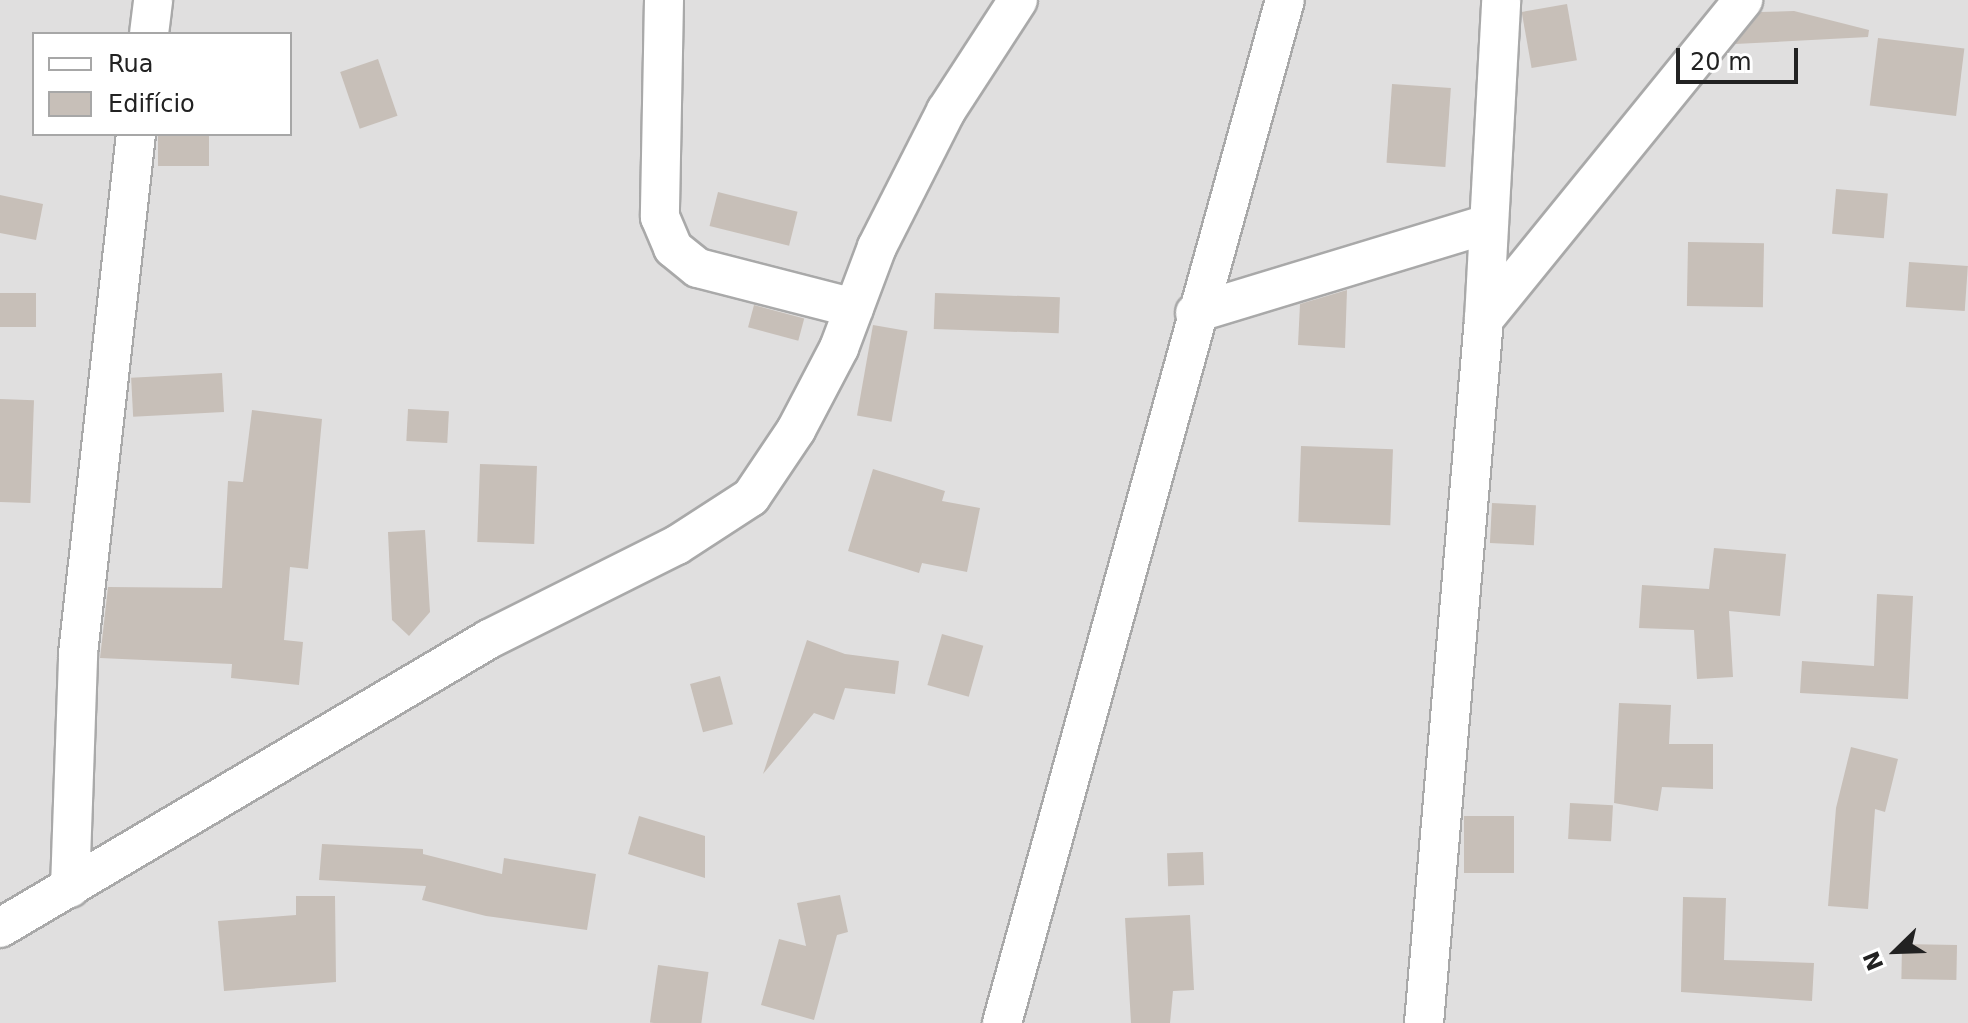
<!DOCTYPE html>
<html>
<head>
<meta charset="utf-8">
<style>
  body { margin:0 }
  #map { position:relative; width:1968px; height:1023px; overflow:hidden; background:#f2efe9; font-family:"DejaVu Sans",sans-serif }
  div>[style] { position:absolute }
  .residential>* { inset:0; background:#e0dfdf }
  .building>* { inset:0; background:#c7bfb8; transform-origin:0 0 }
  .roads { filter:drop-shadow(2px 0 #a9a9a9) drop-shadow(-2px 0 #a9a9a9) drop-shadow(0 2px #a9a9a9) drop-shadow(0 -2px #a9a9a9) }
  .street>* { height:38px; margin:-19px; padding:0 19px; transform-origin:19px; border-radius:19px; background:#fff }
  span { translate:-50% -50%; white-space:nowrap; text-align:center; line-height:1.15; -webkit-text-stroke:7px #fff; paint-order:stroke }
  .legend { position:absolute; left:32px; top:32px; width:260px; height:104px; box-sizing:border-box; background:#fff; border:2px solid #a7a7a7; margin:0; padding:10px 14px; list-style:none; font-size:24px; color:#222 }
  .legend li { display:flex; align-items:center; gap:16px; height:40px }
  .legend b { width:40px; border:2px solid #a7a7a7 }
  .north { position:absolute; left:1856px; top:911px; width:80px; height:80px; -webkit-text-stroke:6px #fff; paint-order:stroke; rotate:247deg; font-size:22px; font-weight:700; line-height:32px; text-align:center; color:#222 }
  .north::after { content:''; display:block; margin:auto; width:28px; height:36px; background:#222; clip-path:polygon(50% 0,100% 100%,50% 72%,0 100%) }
  .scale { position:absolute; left:1676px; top:48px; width:122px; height:36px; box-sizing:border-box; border:4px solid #222; border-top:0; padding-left:10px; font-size:24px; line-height:28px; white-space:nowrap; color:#222; -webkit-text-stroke:6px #fff; paint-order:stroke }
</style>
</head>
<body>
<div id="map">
  <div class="residential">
    <div style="clip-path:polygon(evenodd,0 0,1968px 0,1968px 1023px,0 1023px,0 0,34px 34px,290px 34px,290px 134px,34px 134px,34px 34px)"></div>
  </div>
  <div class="building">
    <div style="left:1567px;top:4px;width:57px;height:46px;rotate:80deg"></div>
    <div style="clip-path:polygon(1794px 11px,1869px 30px,1868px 37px,1735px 44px,1761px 12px)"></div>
    <div style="left:1878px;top:38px;width:87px;height:68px;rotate:7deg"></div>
    <div style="left:378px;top:59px;width:60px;height:40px;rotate:71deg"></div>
    <div style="left:1392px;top:84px;width:59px;height:79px;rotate:4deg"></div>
    <div style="left:158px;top:134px;width:51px;height:32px"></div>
    <div style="left:1836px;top:189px;width:52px;height:45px;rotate:5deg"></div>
    <div style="left:718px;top:192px;width:82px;height:35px;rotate:14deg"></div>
    <div style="clip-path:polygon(0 195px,43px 204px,36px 240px,0 233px)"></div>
    <div style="left:1688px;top:242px;width:76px;height:64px;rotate:1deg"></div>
    <div style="left:1909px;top:262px;width:59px;height:45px;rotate:4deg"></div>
    <div style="clip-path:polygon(1347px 290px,1345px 348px,1298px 345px,1300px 304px)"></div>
    <div style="left:36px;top:293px;width:34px;height:36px;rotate:90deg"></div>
    <div style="left:935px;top:293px;width:125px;height:36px;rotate:2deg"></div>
    <div style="left:754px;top:305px;width:52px;height:23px;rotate:15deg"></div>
    <div style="left:873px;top:325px;width:35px;height:92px;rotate:10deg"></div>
    <div style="left:222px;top:373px;width:39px;height:91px;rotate:87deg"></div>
    <div style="left:0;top:399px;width:34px;height:103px;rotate:2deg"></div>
    <div style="left:408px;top:409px;width:41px;height:32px;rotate:3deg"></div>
    <div style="clip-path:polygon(252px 410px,322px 419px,308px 569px,290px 567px,284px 640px,303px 642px,299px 685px,231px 678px,232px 664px,100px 658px,108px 587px,222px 588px,228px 481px,243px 482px)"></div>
    <div style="left:1301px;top:446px;width:92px;height:76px;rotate:2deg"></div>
    <div style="left:480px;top:464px;width:57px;height:78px;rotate:2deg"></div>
    <div style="clip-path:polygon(873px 469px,945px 491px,942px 501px,980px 508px,967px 572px,922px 563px,919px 573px,848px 551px)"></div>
    <div style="left:1492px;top:503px;width:44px;height:40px;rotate:3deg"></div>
    <div style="clip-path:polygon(425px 530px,430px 612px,409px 636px,392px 620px,388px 532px)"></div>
    <div style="clip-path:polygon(1714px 548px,1786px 554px,1780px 616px,1729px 611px,1733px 677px,1697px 679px,1694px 630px,1639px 628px,1642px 585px,1709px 589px)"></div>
    <div style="clip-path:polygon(1877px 594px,1913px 596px,1908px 699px,1800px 693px,1802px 661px,1874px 666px)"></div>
    <div style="left:942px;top:634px;width:43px;height:53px;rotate:16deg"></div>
    <div style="clip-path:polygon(807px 640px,845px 654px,899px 661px,895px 694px,845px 688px,834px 720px,814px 713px,763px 774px)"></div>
    <div style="left:720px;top:676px;width:50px;height:31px;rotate:75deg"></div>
    <div style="clip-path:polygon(1619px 703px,1671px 705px,1669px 744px,1713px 744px,1713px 789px,1662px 787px,1658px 811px,1614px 803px)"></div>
    <div style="clip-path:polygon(1851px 747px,1898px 759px,1885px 812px,1875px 809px,1868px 909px,1828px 906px,1836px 808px)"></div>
    <div style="left:1570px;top:803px;width:43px;height:36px;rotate:3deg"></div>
    <div style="clip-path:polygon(639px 816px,705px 836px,705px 878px,628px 854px)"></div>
    <div style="left:1464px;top:816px;width:50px;height:57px"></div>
    <div style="clip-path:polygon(322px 844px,423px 849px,423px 854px,502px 874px,504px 858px,596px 874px,587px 930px,486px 916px,422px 900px,426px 886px,319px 880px)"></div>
    <div style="left:1203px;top:852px;width:33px;height:36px;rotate:88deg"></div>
    <div style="clip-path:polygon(840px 895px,848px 932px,837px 935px,814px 1020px,761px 1005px,779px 939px,806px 946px,797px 903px)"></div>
    <div style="clip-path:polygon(296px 896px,335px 896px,336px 982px,224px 991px,218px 921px,296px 915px)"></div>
    <div style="clip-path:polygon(1683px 897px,1726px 898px,1724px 960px,1814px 963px,1812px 1001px,1681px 992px)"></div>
    <div style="clip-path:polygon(1190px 915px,1194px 990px,1173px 991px,1170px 1023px,1131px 1023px,1125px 918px)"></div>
    <div style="left:1902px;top:944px;width:55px;height:35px;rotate:1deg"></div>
    <div style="left:658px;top:965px;width:51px;height:58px;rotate:8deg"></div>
  </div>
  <div class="roads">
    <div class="street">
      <div style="left:664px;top:0;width:217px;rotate:91.1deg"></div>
      <div style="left:660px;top:217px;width:34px;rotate:67deg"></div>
      <div style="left:673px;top:248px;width:32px;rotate:39deg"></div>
      <div style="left:698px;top:268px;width:161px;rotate:14.4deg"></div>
      <div style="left:149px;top:34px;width:34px;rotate:-83deg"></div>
      <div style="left:1195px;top:313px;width:306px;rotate:-16.9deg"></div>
      <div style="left:1484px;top:319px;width:411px;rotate:-50.9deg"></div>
      <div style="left:70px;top:888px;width:234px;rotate:-88deg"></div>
      <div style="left:78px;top:654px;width:523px;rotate:-83.64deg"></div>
      <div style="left:0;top:928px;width:568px;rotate:-30.58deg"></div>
      <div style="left:489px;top:639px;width:210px;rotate:-26.6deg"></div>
      <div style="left:677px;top:545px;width:88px;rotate:-33deg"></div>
      <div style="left:751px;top:497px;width:81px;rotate:-56.1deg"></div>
      <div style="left:796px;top:430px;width:93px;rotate:-62.3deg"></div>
      <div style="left:839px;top:348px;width:108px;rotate:-69.4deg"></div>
      <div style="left:877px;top:247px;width:153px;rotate:-63.1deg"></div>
      <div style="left:946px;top:111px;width:132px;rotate:-57deg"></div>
      <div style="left:1002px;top:1023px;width:1061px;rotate:-74.54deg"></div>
      <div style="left:1424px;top:1023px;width:707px;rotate:-85.13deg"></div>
      <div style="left:1484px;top:319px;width:319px;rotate:-86.9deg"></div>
    </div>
  </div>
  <ul class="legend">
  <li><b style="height:10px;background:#fff"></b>Rua</li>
  <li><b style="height:22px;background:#c7bfb8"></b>Edifício</li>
  </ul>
  <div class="north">N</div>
  <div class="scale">20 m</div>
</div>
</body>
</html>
